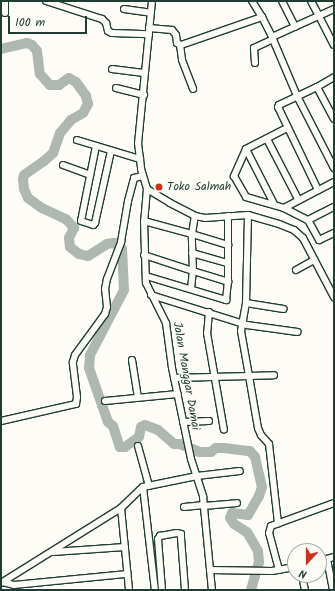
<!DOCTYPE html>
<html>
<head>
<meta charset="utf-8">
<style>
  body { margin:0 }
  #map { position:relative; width:335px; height:591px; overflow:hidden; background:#fdfcf7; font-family:Kalam,sans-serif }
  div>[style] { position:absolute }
  .river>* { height:10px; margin:-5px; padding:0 5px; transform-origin:5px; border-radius:5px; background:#aeb8b1 }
  .roads { filter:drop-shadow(1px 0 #1f3d34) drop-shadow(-1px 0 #1f3d34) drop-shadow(0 1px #1f3d34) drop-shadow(0 -1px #1f3d34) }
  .minor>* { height:6px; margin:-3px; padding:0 3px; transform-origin:3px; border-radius:3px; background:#fdfcf7 }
  .dots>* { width:11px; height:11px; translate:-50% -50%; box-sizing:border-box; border:2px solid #fdfcf7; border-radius:50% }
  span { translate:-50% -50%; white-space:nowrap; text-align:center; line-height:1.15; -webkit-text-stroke:3px #fdfcf7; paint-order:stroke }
  .poi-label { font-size:12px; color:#1f3d34 }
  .left { translate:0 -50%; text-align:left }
  .street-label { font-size:12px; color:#1f3d34 }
  .frame { position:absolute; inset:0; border:2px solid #1f3d34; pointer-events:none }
  .north { position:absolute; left:287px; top:543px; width:40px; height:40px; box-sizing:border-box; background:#fdfcf7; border:1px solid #a4b0a9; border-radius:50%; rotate:201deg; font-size:11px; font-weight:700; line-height:16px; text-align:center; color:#1f3d34 }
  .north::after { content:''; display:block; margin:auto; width:14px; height:18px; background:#c8321e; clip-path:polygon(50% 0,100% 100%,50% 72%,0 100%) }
  .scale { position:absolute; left:8px; top:16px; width:79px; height:18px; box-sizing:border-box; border:2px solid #1f3d34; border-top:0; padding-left:5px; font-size:12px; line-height:14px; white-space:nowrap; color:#1f3d34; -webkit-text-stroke:3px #fdfcf7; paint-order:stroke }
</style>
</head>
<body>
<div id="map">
  <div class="river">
    <div style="left:1px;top:49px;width:27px;rotate:-13deg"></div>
    <div style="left:27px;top:43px;width:5px;rotate:22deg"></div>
    <div style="left:32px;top:45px;width:8px;rotate:50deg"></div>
    <div style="left:37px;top:51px;width:23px;rotate:83deg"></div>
    <div style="left:40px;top:74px;width:15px;rotate:48deg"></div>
    <div style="left:50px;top:85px;width:9px"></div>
    <div style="left:59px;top:85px;width:12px;rotate:-35deg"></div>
    <div style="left:69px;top:78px;width:8px;rotate:30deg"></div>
    <div style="left:76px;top:82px;width:17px;rotate:54deg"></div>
    <div style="left:86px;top:96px;width:8px;rotate:76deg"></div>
    <div style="left:88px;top:104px;width:10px;rotate:119deg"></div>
    <div style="left:83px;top:113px;width:14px;rotate:150deg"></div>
    <div style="left:71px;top:120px;width:17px;rotate:130deg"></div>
    <div style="left:60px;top:133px;width:21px;rotate:109deg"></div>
    <div style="left:53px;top:153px;width:12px;rotate:138deg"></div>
    <div style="left:44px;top:161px;width:24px;rotate:145deg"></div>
    <div style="left:24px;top:175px;width:4px;rotate:104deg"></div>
    <div style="left:23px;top:179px;width:10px;rotate:84deg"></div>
    <div style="left:24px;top:189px;width:10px;rotate:66deg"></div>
    <div style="left:28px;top:198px;width:17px;rotate:36deg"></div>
    <div style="left:42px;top:208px;width:26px;rotate:25deg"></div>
    <div style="left:66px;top:219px;width:12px;rotate:48deg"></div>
    <div style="left:74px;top:228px;width:11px;rotate:117deg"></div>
    <div style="left:69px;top:238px;width:9px;rotate:84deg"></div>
    <div style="left:70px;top:247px;width:11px;rotate:38deg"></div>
    <div style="left:79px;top:254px;width:9px;rotate:13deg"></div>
    <div style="left:88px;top:256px;width:22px;rotate:-32deg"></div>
    <div style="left:107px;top:244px;width:7px;rotate:-8deg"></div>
    <div style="left:114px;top:243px;width:10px;rotate:37deg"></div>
    <div style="left:122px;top:249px;width:41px;rotate:87.2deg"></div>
    <div style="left:124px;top:290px;width:73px;rotate:117.6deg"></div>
    <div style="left:90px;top:355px;width:13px;rotate:94deg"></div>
    <div style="left:89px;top:368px;width:57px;rotate:70.6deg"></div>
    <div style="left:108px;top:422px;width:6px;rotate:39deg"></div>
    <div style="left:113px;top:426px;width:22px;rotate:72deg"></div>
    <div style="left:120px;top:447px;width:5px"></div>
    <div style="left:125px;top:447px;width:17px;rotate:-36deg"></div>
    <div style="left:139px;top:437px;width:10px;rotate:-79deg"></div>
    <div style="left:141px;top:427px;width:4px;rotate:-27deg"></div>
    <div style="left:145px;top:425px;width:14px;rotate:21deg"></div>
    <div style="left:158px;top:430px;width:21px;rotate:41deg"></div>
    <div style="left:174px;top:444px;width:6px"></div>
    <div style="left:180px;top:444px;width:22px;rotate:22deg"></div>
    <div style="left:200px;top:452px;width:11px"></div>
    <div style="left:211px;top:452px;width:6px;rotate:-39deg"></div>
    <div style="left:216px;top:448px;width:8px"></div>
    <div style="left:224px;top:448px;width:26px;rotate:7deg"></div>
    <div style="left:250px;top:451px;width:8px;rotate:50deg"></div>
    <div style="left:255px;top:457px;width:31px;rotate:77deg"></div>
    <div style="left:262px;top:487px;width:9px;rotate:108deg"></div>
    <div style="left:259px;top:496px;width:22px;rotate:120deg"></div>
    <div style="left:248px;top:515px;width:16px;rotate:-173deg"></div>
    <div style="left:232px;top:513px;width:5px;rotate:112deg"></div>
    <div style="left:230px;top:518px;width:7px;rotate:56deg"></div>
    <div style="left:234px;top:524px;width:15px;rotate:32deg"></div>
    <div style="left:247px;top:532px;width:22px;rotate:60deg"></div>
    <div style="left:258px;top:551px;width:11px;rotate:85deg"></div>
    <div style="left:259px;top:562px;width:29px;rotate:106deg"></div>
  </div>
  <div class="roads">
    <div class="minor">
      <div style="left:5px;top:1px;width:12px;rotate:90deg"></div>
      <div style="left:46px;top:1px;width:59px;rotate:17.8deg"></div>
      <div style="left:102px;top:19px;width:6px;rotate:45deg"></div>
      <div style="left:106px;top:23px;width:8px;rotate:76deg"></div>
      <div style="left:108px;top:31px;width:4px;rotate:27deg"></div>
      <div style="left:112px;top:33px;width:37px;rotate:2deg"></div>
      <div style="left:152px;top:1px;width:143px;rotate:95.6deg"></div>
      <div style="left:138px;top:143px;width:26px;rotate:83deg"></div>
      <div style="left:141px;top:169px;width:21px;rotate:73deg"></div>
      <div style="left:147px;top:189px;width:32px;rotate:95deg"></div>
      <div style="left:144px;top:221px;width:62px;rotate:88.2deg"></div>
      <div style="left:146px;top:283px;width:45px;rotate:63.4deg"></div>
      <div style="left:166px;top:323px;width:45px;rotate:82.4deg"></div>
      <div style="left:172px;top:368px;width:93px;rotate:78.2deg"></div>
      <div style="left:191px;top:459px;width:40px;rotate:72deg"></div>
      <div style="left:203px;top:497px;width:93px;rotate:84.5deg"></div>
      <div style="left:252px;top:1px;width:19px;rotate:58deg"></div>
      <div style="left:282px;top:1px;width:29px;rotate:63deg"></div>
      <div style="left:311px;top:1px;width:17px;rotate:62deg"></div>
      <div style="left:124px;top:9px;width:27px;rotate:8deg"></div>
      <div style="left:321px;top:20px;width:28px;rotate:63deg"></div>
      <div style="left:149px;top:28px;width:23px;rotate:5deg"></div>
      <div style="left:172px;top:30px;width:6px;rotate:51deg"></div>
      <div style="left:176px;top:35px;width:8px;rotate:83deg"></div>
      <div style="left:177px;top:43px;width:4px;rotate:27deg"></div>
      <div style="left:181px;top:45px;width:86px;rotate:-19.1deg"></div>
      <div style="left:262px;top:17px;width:22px;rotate:63deg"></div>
      <div style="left:272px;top:37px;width:68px;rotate:-24.3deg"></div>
      <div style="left:272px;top:37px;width:64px;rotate:67deg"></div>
      <div style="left:297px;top:96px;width:81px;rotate:62.8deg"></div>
      <div style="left:180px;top:45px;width:15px;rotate:82deg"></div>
      <div style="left:182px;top:60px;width:31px;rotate:69deg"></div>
      <div style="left:255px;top:63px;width:15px;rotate:-94deg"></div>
      <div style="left:254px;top:48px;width:21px;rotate:-25deg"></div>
      <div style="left:112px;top:69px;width:32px;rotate:7deg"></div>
      <div style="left:317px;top:87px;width:36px;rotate:62deg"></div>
      <div style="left:116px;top:88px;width:29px;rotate:14deg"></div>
      <div style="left:287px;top:128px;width:46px;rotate:152.9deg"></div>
      <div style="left:246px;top:149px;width:30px;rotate:114deg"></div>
      <div style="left:234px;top:176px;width:24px;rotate:60deg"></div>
      <div style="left:246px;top:197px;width:40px;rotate:16deg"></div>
      <div style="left:284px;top:208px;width:27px;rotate:27deg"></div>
      <div style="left:308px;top:220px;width:23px;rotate:61deg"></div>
      <div style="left:319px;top:240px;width:17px;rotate:-25deg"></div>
      <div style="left:267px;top:139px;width:68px;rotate:62.7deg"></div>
      <div style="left:77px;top:140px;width:66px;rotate:16.8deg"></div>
      <div style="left:96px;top:146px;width:76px;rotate:101.3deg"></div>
      <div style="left:81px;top:221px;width:13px;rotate:18deg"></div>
      <div style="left:93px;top:225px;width:3px;rotate:-45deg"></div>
      <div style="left:95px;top:223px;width:74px;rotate:-77.5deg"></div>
      <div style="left:246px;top:149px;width:62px;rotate:63deg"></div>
      <div style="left:63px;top:165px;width:29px;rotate:20deg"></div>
      <div style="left:147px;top:189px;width:27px;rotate:31deg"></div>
      <div style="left:170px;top:203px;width:28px;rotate:27deg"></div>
      <div style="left:195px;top:216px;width:10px;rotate:11deg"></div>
      <div style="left:205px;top:218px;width:43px;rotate:-4deg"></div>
      <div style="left:248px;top:215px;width:32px;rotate:16deg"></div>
      <div style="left:279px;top:224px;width:16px;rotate:22deg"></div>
      <div style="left:294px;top:230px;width:12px;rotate:42deg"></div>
      <div style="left:303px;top:238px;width:67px;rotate:62.3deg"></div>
      <div style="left:318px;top:190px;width:92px;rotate:-115.7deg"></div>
      <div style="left:278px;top:107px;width:2px;rotate:-63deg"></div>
      <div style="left:279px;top:105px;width:42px;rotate:-25.3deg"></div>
      <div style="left:317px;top:87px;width:20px;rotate:-30deg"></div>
      <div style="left:284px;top:208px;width:56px;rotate:-27.5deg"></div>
      <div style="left:248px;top:215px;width:88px;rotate:91.3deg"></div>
      <div style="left:246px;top:303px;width:28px;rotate:100deg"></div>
      <div style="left:241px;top:331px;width:46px;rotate:79.9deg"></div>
      <div style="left:249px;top:376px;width:25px;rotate:-2deg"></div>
      <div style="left:308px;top:220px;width:29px;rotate:-27deg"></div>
      <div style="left:144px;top:221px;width:50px;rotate:15.2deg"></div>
      <div style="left:192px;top:234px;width:18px;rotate:-81deg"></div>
      <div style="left:192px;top:253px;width:37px;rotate:16deg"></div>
      <div style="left:144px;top:255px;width:52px;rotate:18.1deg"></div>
      <div style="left:193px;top:271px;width:37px;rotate:-92deg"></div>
      <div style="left:192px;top:234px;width:38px;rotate:17deg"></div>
      <div style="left:296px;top:270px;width:21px;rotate:-29deg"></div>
      <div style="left:146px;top:276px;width:84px;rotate:16.7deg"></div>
      <div style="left:226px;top:300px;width:18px;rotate:-84deg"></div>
      <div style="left:228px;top:282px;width:66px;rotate:-90deg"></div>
      <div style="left:191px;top:289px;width:18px;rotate:-84deg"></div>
      <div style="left:193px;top:271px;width:37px;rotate:17deg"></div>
      <div style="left:151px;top:295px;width:101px;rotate:17.4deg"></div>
      <div style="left:247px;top:325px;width:51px;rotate:7.8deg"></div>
      <div style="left:246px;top:303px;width:38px;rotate:9deg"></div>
      <div style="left:209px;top:312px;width:21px;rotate:95deg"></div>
      <div style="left:207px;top:333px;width:98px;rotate:80.1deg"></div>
      <div style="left:132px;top:360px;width:37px;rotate:81deg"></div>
      <div style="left:174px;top:378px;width:75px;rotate:-1.5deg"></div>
      <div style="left:249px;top:376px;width:53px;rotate:80.2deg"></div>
      <div style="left:258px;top:428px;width:8px;rotate:67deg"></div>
      <div style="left:261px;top:435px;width:12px;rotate:48deg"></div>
      <div style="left:269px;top:444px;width:80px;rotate:83.5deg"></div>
      <div style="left:105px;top:401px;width:73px;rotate:-5.5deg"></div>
      <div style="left:1px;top:421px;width:77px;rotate:-12.8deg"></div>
      <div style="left:76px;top:404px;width:7px;rotate:-82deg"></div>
      <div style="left:77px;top:397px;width:35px;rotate:-97deg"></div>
      <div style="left:73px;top:362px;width:7px;rotate:-74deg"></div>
      <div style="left:75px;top:355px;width:51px;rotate:-53.8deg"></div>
      <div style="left:105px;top:314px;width:7px;rotate:-74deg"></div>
      <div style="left:107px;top:307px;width:18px;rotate:-96deg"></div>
      <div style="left:105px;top:289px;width:10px;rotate:-79deg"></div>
      <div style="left:107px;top:279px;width:40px;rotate:-69deg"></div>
      <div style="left:121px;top:242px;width:42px;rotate:-80.3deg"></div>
      <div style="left:128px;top:201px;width:24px;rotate:-75deg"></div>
      <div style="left:134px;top:178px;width:9px;rotate:-13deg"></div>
      <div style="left:183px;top:422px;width:26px;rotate:-2deg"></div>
      <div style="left:138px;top:446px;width:41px;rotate:74.6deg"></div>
      <div style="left:143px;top:487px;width:104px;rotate:83.4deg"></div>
      <div style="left:204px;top:506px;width:33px;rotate:-5deg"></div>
      <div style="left:184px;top:507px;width:20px;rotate:-6deg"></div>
      <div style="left:121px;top:508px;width:82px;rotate:84.4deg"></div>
      <div style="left:53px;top:552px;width:72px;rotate:-4deg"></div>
      <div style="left:327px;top:559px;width:32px;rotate:79deg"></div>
      <div style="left:319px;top:561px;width:16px;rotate:-15deg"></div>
      <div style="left:210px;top:570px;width:62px;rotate:0.9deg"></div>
      <div style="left:272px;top:571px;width:23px;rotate:-10deg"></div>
      <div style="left:279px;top:570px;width:38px;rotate:-105deg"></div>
      <div style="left:269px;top:533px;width:7px;rotate:-74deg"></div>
      <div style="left:271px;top:526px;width:67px;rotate:-20.1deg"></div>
      <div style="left:302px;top:575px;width:15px;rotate:79deg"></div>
      <div style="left:3px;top:582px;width:11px;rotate:15deg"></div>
      <div style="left:14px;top:585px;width:114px;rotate:-5.6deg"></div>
      <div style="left:1px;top:583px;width:142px;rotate:-32deg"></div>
      <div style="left:121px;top:508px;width:30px;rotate:-44deg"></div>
      <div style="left:143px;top:487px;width:55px;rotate:-11.5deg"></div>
      <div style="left:197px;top:476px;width:43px;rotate:-6.6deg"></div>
      <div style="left:162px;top:590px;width:51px;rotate:-94.5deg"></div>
      <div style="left:158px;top:539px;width:4px;rotate:-56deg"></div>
      <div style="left:160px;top:536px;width:17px;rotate:-10deg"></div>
      <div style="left:177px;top:533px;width:4px;rotate:14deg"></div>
      <div style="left:181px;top:534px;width:4px;rotate:90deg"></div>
      <div style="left:181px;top:538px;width:52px;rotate:85.6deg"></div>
    </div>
  </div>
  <div class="dots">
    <div style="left:159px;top:187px;background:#c8321e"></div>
  </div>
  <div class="poi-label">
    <span class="left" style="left:167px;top:187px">Toko Salmah</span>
  </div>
  <div class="street-label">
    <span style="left:186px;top:376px;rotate:80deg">Jalan Manggar Damai</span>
  </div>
  <div class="frame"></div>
  <div class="north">N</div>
  <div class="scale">100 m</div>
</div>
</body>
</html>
